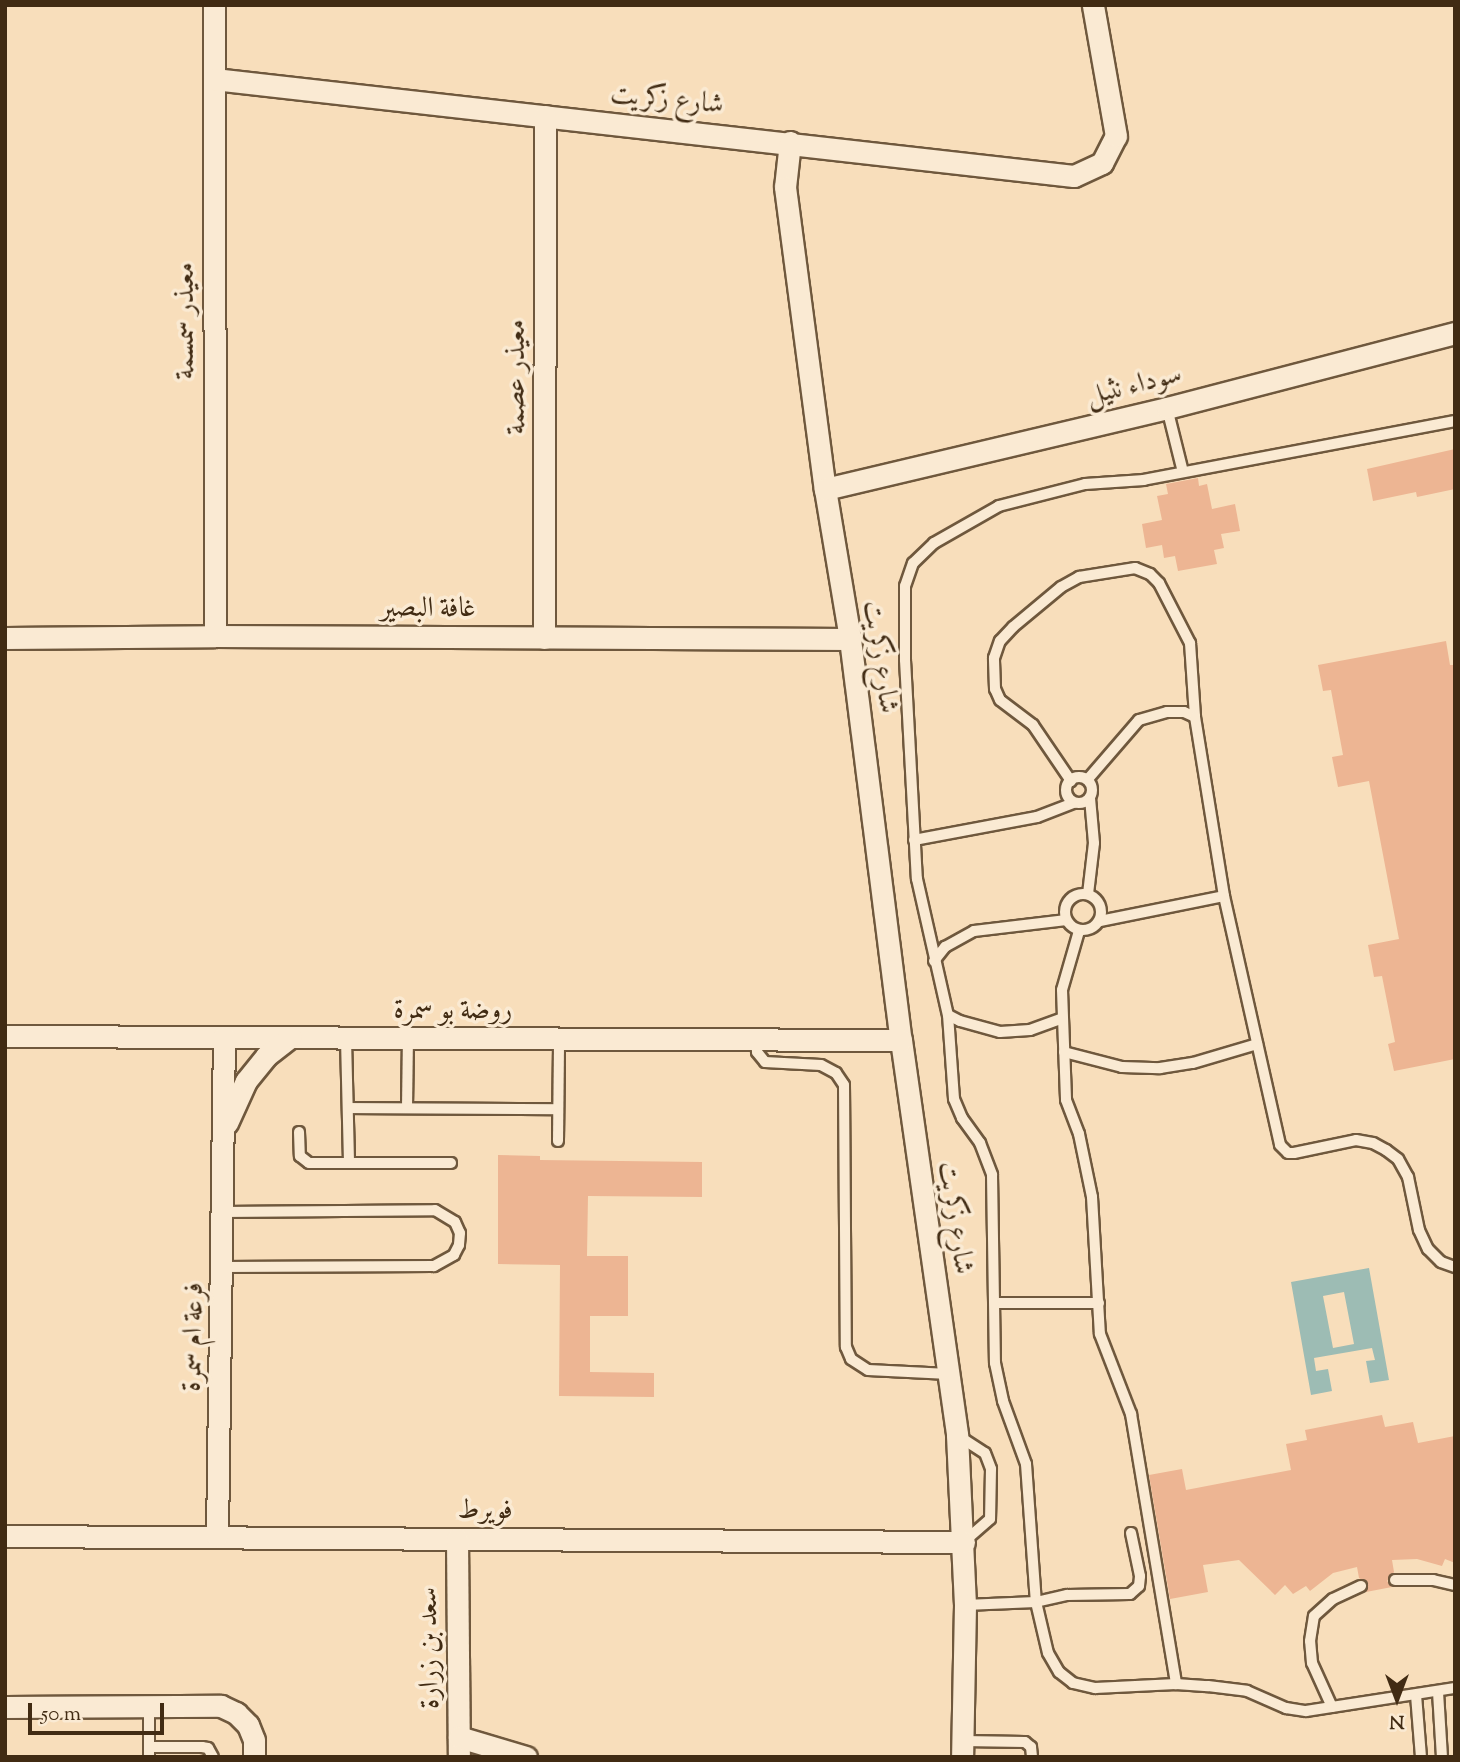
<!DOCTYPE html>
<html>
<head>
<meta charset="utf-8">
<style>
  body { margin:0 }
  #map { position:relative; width:1460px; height:1762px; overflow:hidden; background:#f8debb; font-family:"Sorts Mill Goudy",Amiri,serif }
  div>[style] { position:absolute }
  .water>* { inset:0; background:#9dbcb4 }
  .building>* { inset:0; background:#edb593 }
  .roads { filter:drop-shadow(2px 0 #6f583d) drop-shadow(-2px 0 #6f583d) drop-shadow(0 2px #6f583d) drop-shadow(0 -2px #6f583d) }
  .lane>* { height:10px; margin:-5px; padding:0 5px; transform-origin:5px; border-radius:5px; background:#faead3 }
  .lane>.ring { margin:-5px; padding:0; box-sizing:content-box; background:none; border:10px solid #faead3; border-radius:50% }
  .street>* { height:21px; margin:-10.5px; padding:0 10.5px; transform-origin:10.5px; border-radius:10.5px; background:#faead3 }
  span { translate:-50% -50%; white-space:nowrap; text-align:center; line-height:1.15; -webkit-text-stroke:7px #faead3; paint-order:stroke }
  .street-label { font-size:28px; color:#412b13 }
  .frame { position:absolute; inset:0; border:7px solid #412b13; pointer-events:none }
  .north { position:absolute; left:1362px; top:1664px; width:70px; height:70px; -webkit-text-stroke:5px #faead3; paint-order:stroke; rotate:180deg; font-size:19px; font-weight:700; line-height:28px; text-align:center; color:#412b13 }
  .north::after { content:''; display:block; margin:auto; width:24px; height:32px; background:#412b13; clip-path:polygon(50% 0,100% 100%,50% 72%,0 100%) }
  .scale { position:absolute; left:28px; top:1703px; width:136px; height:32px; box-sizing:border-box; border:4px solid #412b13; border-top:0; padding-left:9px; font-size:21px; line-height:24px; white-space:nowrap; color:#412b13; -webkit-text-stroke:5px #faead3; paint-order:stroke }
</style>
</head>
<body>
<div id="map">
  <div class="water">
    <div style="clip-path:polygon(evenodd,1369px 1268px,1389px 1380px,1370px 1383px,1366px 1361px,1375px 1360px,1372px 1348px,1314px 1358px,1316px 1371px,1328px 1369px,1332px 1391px,1311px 1395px,1291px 1282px,1369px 1268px,1344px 1292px,1354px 1344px,1333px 1348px,1323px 1296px,1344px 1292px)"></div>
  </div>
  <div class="building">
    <div style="clip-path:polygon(1455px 449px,1455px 489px,1417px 497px,1416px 492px,1373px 501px,1367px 469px)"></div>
    <div style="clip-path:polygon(1198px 478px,1199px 486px,1207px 484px,1212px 509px,1235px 504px,1240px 531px,1221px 534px,1224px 548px,1214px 550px,1217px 564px,1178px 571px,1175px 556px,1164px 558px,1162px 545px,1146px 548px,1142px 524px,1162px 520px,1157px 496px,1168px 494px,1166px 484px)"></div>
    <div style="clip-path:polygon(1446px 641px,1450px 665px,1455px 665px,1455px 1059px,1394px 1071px,1388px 1044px,1395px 1042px,1382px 976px,1374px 977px,1368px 945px,1399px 939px,1369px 781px,1338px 787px,1332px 757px,1343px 755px,1331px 690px,1323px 691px,1318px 665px)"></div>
    <div style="clip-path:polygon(498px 1155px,540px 1156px,540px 1160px,702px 1162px,702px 1197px,588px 1196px,587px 1256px,628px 1256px,628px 1316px,590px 1316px,590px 1372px,654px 1373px,654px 1397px,559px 1396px,560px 1265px,498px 1264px)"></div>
    <div style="clip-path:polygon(1382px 1415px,1385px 1427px,1413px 1422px,1418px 1443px,1455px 1436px,1455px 1563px,1445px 1559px,1442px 1566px,1417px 1559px,1392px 1560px,1394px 1572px,1387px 1581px,1392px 1587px,1366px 1592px,1368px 1583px,1359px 1578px,1357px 1567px,1333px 1573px,1310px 1591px,1306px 1586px,1293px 1594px,1285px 1585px,1275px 1595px,1239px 1560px,1203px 1565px,1208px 1592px,1170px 1599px,1149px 1475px,1182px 1469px,1186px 1490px,1291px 1470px,1286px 1444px,1307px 1440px,1305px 1430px)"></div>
  </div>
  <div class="roads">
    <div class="lane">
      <div style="left:1167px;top:408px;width:66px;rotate:76deg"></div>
      <div style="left:1455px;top:421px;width:317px;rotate:169.3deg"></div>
      <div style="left:1144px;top:480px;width:59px;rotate:176.1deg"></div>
      <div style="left:1085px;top:484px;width:89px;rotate:165.7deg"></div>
      <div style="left:999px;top:506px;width:75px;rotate:150.4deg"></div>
      <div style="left:934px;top:543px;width:29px;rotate:136deg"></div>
      <div style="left:913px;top:563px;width:24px;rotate:109deg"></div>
      <div style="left:905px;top:586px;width:74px;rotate:90deg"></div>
      <div style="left:905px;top:660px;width:219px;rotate:86.9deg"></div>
      <div style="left:917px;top:879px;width:139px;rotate:77.2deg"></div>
      <div style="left:948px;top:1015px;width:84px;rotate:85.9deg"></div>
      <div style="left:954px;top:1099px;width:21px;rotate:67deg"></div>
      <div style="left:962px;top:1118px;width:31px;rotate:54deg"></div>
      <div style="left:980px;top:1143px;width:34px;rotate:69deg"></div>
      <div style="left:992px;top:1175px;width:188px;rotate:89.1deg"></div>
      <div style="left:995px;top:1363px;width:39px;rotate:78deg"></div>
      <div style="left:1003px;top:1401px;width:67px;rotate:69.9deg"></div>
      <div style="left:1026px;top:1464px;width:138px;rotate:85.9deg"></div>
      <div style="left:1036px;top:1602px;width:52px;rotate:76.8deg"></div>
      <div style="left:1048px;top:1653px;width:22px;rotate:60deg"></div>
      <div style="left:1059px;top:1672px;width:18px;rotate:38deg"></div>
      <div style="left:1073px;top:1683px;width:23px;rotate:13deg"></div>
      <div style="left:1095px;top:1688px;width:81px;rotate:-2.8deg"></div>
      <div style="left:1176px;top:1684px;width:32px;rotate:4deg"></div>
      <div style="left:1208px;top:1686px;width:39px;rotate:7deg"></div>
      <div style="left:1247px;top:1691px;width:43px;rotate:23.6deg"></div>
      <div style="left:1286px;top:1708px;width:20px;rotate:9deg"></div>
      <div style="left:1306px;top:1711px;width:151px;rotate:-8.8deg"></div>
      <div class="ring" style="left:1066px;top:777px;width:16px;height:16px"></div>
      <div style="left:1088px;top:779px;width:78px;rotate:-49.2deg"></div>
      <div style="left:1139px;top:720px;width:29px;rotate:-16deg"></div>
      <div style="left:1167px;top:712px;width:17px"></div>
      <div style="left:1184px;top:712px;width:12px;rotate:24deg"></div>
      <div style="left:1071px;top:781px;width:68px;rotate:-124.2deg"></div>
      <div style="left:1033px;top:725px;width:41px;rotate:-142.9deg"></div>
      <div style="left:1000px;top:700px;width:12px;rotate:-114deg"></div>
      <div style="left:995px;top:689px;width:31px;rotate:-92deg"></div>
      <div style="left:994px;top:658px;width:18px;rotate:-71deg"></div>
      <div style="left:1000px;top:641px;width:19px;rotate:-47deg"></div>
      <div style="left:1013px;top:627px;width:62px;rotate:-39.8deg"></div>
      <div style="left:1061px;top:587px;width:21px;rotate:-29deg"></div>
      <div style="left:1079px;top:577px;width:57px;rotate:-9.1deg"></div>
      <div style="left:1135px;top:568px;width:16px;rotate:22deg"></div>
      <div style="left:1150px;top:574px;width:13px;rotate:45deg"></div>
      <div style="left:1159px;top:583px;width:68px;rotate:62.7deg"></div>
      <div style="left:1190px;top:643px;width:74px;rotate:86.1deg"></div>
      <div style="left:1195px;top:717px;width:181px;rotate:80.8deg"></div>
      <div style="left:1224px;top:896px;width:255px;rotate:77.3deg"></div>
      <div style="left:1280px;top:1145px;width:11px;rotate:45deg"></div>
      <div style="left:1288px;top:1153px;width:6px"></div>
      <div style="left:1294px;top:1153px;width:63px;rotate:-11.8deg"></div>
      <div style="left:1356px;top:1140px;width:17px;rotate:10deg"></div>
      <div style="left:1373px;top:1143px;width:15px;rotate:28deg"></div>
      <div style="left:1386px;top:1150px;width:15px;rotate:37deg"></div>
      <div style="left:1398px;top:1159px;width:21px;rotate:61deg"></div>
      <div style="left:1408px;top:1177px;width:54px;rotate:78.3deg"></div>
      <div style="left:1419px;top:1230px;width:21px;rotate:65deg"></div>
      <div style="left:1428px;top:1249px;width:18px;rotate:45deg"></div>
      <div style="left:1441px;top:1262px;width:15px;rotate:20deg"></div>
      <div style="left:914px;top:840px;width:125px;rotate:-10.6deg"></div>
      <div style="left:1037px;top:817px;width:40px;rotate:-21deg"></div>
      <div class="ring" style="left:1065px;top:894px;width:26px;height:26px"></div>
      <div style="left:1088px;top:894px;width:51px;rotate:-83.3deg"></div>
      <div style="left:1094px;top:843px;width:45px;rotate:-95.1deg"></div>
      <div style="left:1100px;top:921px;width:126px;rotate:-11.4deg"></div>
      <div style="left:1079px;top:931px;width:61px;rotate:106.1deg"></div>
      <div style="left:1062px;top:990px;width:110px;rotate:87.9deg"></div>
      <div style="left:1066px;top:1100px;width:36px;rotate:69deg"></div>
      <div style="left:1079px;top:1134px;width:64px;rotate:78.3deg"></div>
      <div style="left:1092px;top:1197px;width:137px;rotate:86.7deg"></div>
      <div style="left:1100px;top:1334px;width:86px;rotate:68.8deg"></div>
      <div style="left:1131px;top:1414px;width:274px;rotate:80.5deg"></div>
      <div style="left:934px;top:961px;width:18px;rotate:-52deg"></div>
      <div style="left:945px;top:947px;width:33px;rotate:-29deg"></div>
      <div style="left:974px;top:931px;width:93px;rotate:-6.8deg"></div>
      <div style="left:948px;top:1015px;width:13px;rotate:27deg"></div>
      <div style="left:960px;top:1021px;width:41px;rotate:15.4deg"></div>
      <div style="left:1000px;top:1032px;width:30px;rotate:-4deg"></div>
      <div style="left:1030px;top:1030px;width:33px;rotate:-20deg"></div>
      <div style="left:346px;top:1039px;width:124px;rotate:88.6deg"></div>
      <div style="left:756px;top:1040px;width:12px;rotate:85deg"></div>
      <div style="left:757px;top:1052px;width:13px;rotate:51deg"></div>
      <div style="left:765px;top:1062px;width:56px;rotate:3.1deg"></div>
      <div style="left:821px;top:1065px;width:17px;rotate:28deg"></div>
      <div style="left:836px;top:1073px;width:14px;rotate:56deg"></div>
      <div style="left:844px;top:1085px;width:262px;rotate:89.6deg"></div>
      <div style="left:846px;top:1347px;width:13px;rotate:67deg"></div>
      <div style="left:851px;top:1359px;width:20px;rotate:33deg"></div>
      <div style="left:868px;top:1370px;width:81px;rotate:2.8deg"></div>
      <div style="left:1064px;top:1052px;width:60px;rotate:14.5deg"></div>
      <div style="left:1122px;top:1067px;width:38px;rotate:2deg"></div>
      <div style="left:1160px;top:1068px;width:33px;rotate:-9deg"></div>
      <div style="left:1193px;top:1063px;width:67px;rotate:-16.5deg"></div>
      <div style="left:348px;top:1108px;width:210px;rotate:0.3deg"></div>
      <div style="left:407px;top:1108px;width:69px;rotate:-89.2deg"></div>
      <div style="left:299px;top:1132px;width:24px;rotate:88deg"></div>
      <div style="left:300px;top:1156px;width:11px;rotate:38deg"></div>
      <div style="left:309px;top:1163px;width:142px"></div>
      <div style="left:558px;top:1141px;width:101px;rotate:-89.4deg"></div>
      <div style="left:223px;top:1212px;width:212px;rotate:-0.5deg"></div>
      <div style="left:435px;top:1210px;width:23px;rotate:31deg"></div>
      <div style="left:455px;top:1222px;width:12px;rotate:66deg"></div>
      <div style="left:460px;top:1233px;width:12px;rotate:95deg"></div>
      <div style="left:459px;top:1245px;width:11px;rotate:117deg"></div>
      <div style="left:454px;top:1255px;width:23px;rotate:151deg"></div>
      <div style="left:434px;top:1266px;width:211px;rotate:179.7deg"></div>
      <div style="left:995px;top:1303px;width:104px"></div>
      <div style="left:957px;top:1435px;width:33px;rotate:33deg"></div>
      <div style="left:985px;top:1453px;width:17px;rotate:69deg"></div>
      <div style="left:991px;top:1469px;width:50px;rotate:91.1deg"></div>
      <div style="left:990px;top:1519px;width:35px;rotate:139deg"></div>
      <div style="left:1395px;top:1580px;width:38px"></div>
      <div style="left:1433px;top:1580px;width:23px;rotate:13deg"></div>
      <div style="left:965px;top:1605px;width:71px;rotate:-2.4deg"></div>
      <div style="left:1036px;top:1602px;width:32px;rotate:-13deg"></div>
      <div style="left:1067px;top:1595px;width:63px;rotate:-0.9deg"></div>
      <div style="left:1130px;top:1594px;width:12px;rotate:-42deg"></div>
      <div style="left:1139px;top:1586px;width:10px;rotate:-84deg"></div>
      <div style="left:1140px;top:1576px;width:44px;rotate:-101.8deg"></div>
      <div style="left:1438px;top:1692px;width:65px;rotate:86.5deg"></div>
      <div style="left:1416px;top:1695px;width:62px;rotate:85.4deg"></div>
      <div style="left:149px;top:1706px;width:51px;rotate:90deg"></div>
      <div style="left:1332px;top:1707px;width:48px;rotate:-114.4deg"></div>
      <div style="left:1312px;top:1663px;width:22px;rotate:-95deg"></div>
      <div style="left:1310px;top:1641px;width:25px;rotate:-81deg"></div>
      <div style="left:1314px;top:1616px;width:25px;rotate:-42deg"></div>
      <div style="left:1333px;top:1599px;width:31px;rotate:-25deg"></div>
      <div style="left:963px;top:1741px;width:62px;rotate:0.9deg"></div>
      <div style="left:1025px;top:1742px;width:8px;rotate:40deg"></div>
      <div style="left:1031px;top:1747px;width:10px;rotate:84deg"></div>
      <div style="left:149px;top:1747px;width:53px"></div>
      <div style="left:202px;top:1747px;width:6px;rotate:9deg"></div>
      <div style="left:208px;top:1748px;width:10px;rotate:61deg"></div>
    </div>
    <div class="street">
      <div style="left:214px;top:5px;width:631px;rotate:89.91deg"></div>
      <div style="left:214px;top:79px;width:865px;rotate:6.44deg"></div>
      <div style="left:1074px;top:176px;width:31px;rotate:-25deg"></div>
      <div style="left:1102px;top:163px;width:30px;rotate:-63deg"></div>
      <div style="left:1116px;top:136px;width:133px;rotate:-100deg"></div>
      <div style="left:790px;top:142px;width:45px;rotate:96.3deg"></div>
      <div style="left:785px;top:187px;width:305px;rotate:82.5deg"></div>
      <div style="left:825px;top:489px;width:152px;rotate:80.5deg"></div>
      <div style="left:850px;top:639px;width:404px;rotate:82.8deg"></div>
      <div style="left:901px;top:1040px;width:399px;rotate:81.9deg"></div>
      <div style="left:957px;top:1435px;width:170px;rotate:87.3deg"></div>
      <div style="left:965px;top:1605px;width:152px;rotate:91.1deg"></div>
      <div style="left:825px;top:489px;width:351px;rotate:-13.3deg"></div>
      <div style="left:1167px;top:408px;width:298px;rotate:-14.6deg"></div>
      <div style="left:5px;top:638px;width:210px;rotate:-0.5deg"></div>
      <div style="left:215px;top:636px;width:635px;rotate:0.27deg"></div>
      <div style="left:544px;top:638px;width:522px;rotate:-89.89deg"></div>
      <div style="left:5px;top:1036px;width:896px;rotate:0.26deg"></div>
      <div style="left:227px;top:1123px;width:46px;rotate:-65.7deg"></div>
      <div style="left:246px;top:1081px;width:32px;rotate:-51deg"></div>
      <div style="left:266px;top:1056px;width:31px;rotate:-38deg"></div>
      <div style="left:5px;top:1536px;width:959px;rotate:0.36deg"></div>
      <div style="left:217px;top:1536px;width:499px;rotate:-89.2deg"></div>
      <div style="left:457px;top:1539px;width:218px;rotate:89.5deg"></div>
      <div style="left:5px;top:1707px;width:216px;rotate:-0.3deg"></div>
      <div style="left:221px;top:1706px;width:17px;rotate:25deg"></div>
      <div style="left:236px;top:1713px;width:17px;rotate:45deg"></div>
      <div style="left:248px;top:1725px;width:16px;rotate:68deg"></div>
      <div style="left:254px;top:1740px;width:17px;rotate:90deg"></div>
      <div style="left:459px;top:1737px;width:70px;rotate:16.6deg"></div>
    </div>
  </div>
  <div class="street-label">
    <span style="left:667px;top:100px;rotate:6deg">شارع زكريت</span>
    <span style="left:186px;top:321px;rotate:-90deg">معيذر سمسمة</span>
    <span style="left:517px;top:377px;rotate:-90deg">معيذر عصمة</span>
    <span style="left:1134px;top:386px;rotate:-14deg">سوداء نثيل</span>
    <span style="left:428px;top:609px">غافة البصير</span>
    <span style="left:880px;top:657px;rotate:82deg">شارع زكريت</span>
    <span style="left:453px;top:1011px">روضة بو سمرة</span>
    <span style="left:955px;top:1218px;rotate:82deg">شارع زكريت</span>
    <span style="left:194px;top:1337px;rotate:-89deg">فرعة ام سمرة</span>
    <span style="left:485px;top:1511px">فويرط</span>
    <span style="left:430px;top:1648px;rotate:-91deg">سعد بن زرارة</span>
  </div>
  <div class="frame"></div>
  <div class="north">N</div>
  <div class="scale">50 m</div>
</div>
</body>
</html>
